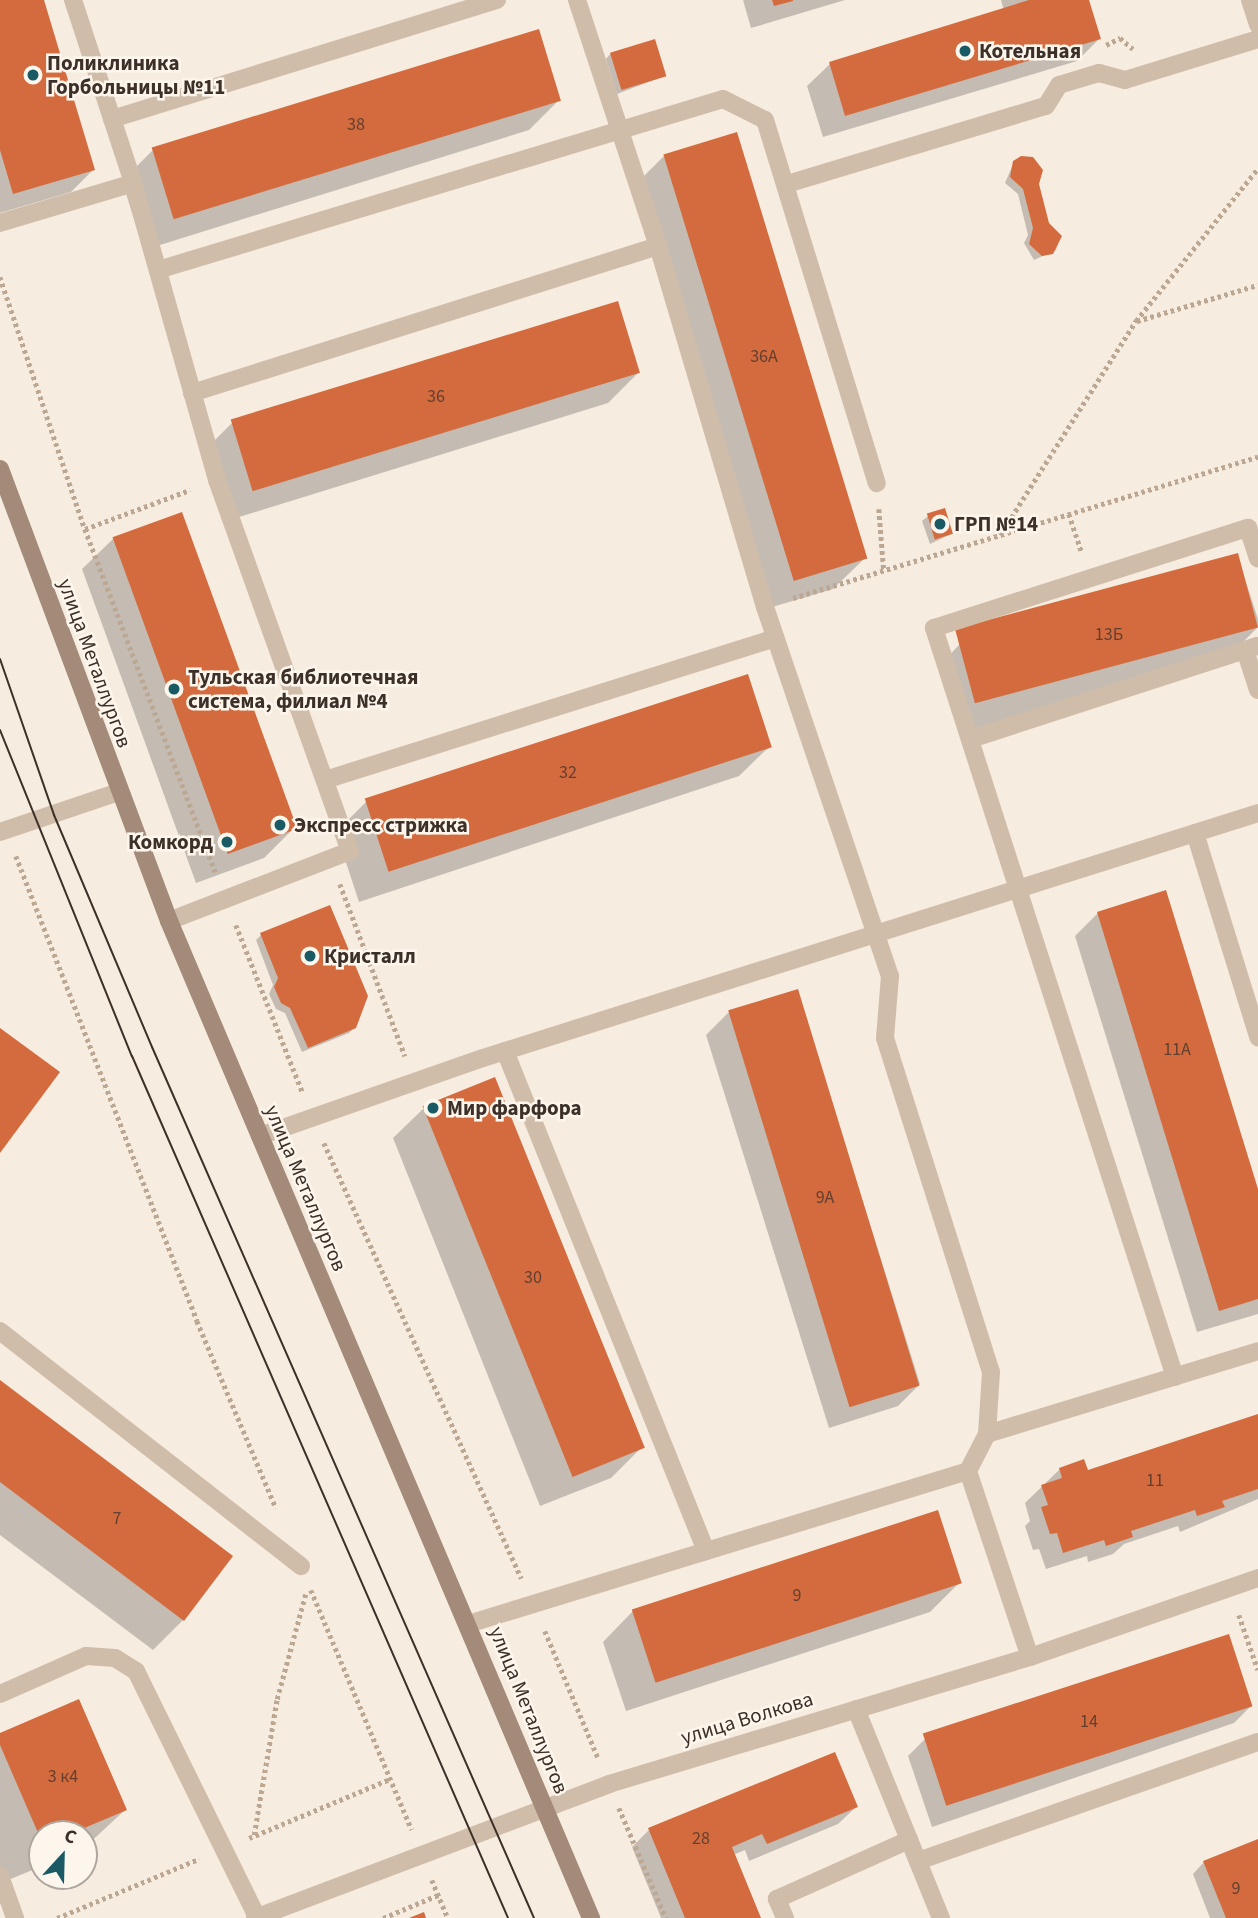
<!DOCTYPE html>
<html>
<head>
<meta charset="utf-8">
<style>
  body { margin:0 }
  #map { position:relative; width:1258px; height:1918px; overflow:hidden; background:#f6ecdf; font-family:"Source Sans 3",sans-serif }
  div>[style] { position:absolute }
  .shadow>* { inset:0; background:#0003 }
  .building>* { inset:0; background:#d46b3f; transform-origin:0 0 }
  .path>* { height:4.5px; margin-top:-2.25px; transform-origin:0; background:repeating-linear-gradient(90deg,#bca793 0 3.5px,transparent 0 7px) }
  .lane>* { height:18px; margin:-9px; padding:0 9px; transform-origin:9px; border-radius:9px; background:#d0bda9 }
  .street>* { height:18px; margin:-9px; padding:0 9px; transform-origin:9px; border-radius:9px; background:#d0bda9 }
  .secondary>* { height:18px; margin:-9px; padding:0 9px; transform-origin:9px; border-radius:9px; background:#a48b79 }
  .tram>* { height:2px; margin:-1px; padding:0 1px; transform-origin:1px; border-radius:1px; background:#3c3029 }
  .dots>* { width:19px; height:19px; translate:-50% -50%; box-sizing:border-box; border:4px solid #fcf6ed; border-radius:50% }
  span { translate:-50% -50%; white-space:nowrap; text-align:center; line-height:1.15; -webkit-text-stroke:5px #fcf6ed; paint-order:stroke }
  .number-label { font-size:18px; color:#623f2e }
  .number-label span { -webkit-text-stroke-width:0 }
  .poi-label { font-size:21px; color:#3c3029; font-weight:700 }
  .left { translate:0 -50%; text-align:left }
  .right { translate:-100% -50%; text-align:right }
  .street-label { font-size:21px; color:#3c3029 }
  .north { position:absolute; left:28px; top:1820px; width:70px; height:70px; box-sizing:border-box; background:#fcf6ed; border:2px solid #afa79f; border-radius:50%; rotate:22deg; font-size:19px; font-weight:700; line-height:28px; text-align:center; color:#3c3029 }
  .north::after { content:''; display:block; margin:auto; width:24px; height:32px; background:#195a64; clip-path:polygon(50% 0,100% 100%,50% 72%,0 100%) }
</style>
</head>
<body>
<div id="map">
  <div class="shadow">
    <div style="clip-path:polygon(0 0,42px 0,93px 170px,71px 192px,0 213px)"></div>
    <div style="clip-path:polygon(743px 0,845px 0,751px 28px)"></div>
    <div style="clip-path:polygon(1001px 0,1087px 0,1099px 39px,1077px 61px,823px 137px,807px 86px,830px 64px,1004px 11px)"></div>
    <div style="clip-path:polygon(611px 53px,664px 76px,617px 94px,606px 59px)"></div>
    <div style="clip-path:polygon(559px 100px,529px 130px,144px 250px,122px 181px,153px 150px)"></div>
    <div style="clip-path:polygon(664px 156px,864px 559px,833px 589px,762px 610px,634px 186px)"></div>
    <div style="clip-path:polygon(1014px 162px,1037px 184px,1048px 223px,1060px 237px,1056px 250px,1034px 260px,1024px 243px,1028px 235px,1018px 194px,1005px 183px)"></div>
    <div style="clip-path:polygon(638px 373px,608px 403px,223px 522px,202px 453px,232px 423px)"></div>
    <div style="clip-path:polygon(928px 516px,951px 534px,930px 544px,922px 521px)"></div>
    <div style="clip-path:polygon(113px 539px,294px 828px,264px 858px,196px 883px,82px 569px)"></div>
    <div style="clip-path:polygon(1237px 555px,1258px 619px,1258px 627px,1238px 647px,961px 737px,938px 667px,960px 644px)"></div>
    <div style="clip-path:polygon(770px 746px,739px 776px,359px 902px,336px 832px,366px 802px)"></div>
    <div style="clip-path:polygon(1098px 913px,1258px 1195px,1258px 1314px,1197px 1332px,1075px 936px)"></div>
    <div style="clip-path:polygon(261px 935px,355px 1027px,349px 1033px,302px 1052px,285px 1013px,276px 1009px,269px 994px,273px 985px,256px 940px)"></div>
    <div style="clip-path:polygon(797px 991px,920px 1384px,898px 1406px,829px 1428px,706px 1035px,728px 1013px)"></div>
    <div style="clip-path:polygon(424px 1108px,641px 1448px,611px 1478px,540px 1506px,393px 1138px)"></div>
    <div style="clip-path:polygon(0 1382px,183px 1620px,153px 1650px,0 1535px)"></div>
    <div style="clip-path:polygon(1258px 1415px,1258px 1499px,1180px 1532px,1178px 1526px,1124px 1544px,1113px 1554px,1088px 1562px,1087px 1556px,1046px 1569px,1039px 1549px,1033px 1550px,1025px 1526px,1030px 1521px,1025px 1503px,1060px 1469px,1087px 1472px)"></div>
    <div style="clip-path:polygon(960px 1582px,930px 1612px,626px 1711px,603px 1642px,633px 1611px)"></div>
    <div style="clip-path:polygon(1251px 1706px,1234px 1723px,932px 1827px,908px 1756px,925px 1739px)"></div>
    <div style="clip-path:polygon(0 1735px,125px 1810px,84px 1848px,84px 1834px,42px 1834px,42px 1866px,6px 1881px,0 1867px)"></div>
    <div style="clip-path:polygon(856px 1807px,838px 1824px,749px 1861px,745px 1850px,733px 1855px,759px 1918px,661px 1918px,632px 1847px,649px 1830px)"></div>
    <div style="clip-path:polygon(1258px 1841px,1258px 1918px,1210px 1918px,1193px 1874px,1204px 1862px)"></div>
  </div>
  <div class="building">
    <div style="clip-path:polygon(0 0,44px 0,95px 170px,13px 194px,0 150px)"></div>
    <div style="clip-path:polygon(772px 0,793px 0,793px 1px,774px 6px)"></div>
    <div style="clip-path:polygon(1029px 0,1089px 0,1101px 39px,845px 116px,829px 62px)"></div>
    <div style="left:539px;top:29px;width:75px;height:405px;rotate:73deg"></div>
    <div style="left:655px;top:39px;width:39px;height:47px;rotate:73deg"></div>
    <div style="left:737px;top:132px;width:446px;height:77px;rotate:73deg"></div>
    <div style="clip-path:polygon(1021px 156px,1033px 157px,1043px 170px,1039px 184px,1049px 223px,1062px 236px,1053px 254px,1042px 256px,1029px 244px,1033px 228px,1023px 189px,1010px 177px,1013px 161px)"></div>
    <div style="left:618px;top:301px;width:75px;height:405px;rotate:73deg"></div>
    <div style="left:945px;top:508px;width:27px;height:19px;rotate:73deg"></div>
    <div style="left:182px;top:512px;width:337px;height:74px;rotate:70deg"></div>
    <div style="left:1238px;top:553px;width:77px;height:293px;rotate:75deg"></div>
    <div style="left:748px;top:674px;width:77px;height:403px;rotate:72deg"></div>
    <div style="clip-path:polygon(1166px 890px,1258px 1189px,1258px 1299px,1219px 1311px,1097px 912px)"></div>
    <div style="clip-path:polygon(330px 905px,368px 996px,356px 1028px,308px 1048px,290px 1008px,281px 1003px,274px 987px,278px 978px,260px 933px)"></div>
    <div style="left:798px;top:989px;width:415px;height:73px;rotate:73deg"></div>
    <div style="clip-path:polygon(0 1028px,60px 1072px,0 1153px)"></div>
    <div style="left:495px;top:1077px;width:400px;height:78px;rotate:68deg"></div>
    <div style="clip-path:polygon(0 1380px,233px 1556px,184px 1621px,0 1482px)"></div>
    <div style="clip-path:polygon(1258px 1414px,1258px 1489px,1222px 1501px,1225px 1507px,1197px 1516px,1195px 1510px,1131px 1531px,1133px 1537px,1106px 1546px,1104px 1540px,1063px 1553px,1057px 1533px,1050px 1534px,1041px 1507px,1048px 1505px,1041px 1485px,1062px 1478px,1059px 1468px,1084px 1459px,1088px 1470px)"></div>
    <div style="left:938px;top:1510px;width:77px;height:322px;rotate:72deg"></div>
    <div style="left:1229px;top:1634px;width:76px;height:322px;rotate:72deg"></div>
    <div style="clip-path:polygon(79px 1699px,127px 1810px,70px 1834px,42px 1834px,42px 1842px,0 1745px,0 1733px)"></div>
    <div style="clip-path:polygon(835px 1752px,858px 1807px,767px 1844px,762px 1834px,732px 1847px,761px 1918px,685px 1918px,648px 1828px)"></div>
    <div style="clip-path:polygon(1258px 1839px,1258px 1918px,1226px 1918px,1203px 1861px)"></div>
    <div style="clip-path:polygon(424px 1912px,426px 1918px,409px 1918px)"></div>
  </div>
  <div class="path">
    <div style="left:1106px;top:45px;width:16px;rotate:-27deg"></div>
    <div style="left:1120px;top:38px;width:17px;rotate:40deg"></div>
    <div style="left:0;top:277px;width:266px;rotate:71.4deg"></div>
    <div style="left:85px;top:529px;width:367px;rotate:69.2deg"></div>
    <div style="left:1137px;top:321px;width:126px;rotate:-16.6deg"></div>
    <div style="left:879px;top:509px;width:62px;rotate:85.4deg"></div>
    <div style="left:1069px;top:514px;width:41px;rotate:71.6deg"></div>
    <div style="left:85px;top:529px;width:112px;rotate:-20.4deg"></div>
    <div style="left:1000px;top:535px;width:254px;rotate:-57.6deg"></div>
    <div style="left:1136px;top:321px;width:196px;rotate:-51.4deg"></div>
    <div style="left:793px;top:598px;width:486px;rotate:-16.9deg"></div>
    <div style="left:16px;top:856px;width:499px;rotate:68.7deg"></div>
    <div style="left:197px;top:1321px;width:203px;rotate:67.1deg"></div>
    <div style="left:340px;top:884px;width:184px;rotate:69.3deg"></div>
    <div style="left:236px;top:925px;width:181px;rotate:68.3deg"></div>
    <div style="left:324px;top:1143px;width:478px;rotate:65.6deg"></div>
    <div style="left:311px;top:1590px;width:260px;rotate:67.2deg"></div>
    <div style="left:1239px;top:1615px;width:58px;rotate:70.9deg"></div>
    <div style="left:545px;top:1631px;width:138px;rotate:67.3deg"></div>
    <div style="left:619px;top:1808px;width:120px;rotate:66.9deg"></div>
    <div style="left:254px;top:1835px;width:138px;rotate:-80.4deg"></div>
    <div style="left:277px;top:1699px;width:111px;rotate:-74.8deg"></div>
    <div style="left:249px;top:1838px;width:153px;rotate:-22.7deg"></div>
    <div style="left:432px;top:1880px;width:41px;rotate:67.2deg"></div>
    <div style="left:57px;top:1918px;width:154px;rotate:-22.6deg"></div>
    <div style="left:383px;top:1918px;width:60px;rotate:-22.7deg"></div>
  </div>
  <div class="lane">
    <div style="left:73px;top:0;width:193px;rotate:71.8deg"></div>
    <div style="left:133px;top:183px;width:309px;rotate:74.2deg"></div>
    <div style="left:217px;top:480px;width:394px;rotate:70.3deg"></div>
    <div style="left:350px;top:851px;width:194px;rotate:158.9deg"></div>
    <div style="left:577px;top:0;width:259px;rotate:71.8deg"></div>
    <div style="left:658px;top:246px;width:377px;rotate:73.5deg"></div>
    <div style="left:765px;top:607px;width:390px;rotate:71.3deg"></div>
    <div style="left:890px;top:976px;width:62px;rotate:94.6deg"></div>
    <div style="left:885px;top:1038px;width:350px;rotate:72.4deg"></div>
    <div style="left:991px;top:1372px;width:62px;rotate:93.7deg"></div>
    <div style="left:987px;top:1434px;width:42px;rotate:117.2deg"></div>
    <div style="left:968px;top:1471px;width:196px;rotate:71.6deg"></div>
    <div style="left:1250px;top:0;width:26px;rotate:72deg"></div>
    <div style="left:112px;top:119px;width:403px;rotate:-17.2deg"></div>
    <div style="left:787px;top:184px;width:270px;rotate:-16.8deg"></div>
    <div style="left:1046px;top:106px;width:25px;rotate:-58deg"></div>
    <div style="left:1059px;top:85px;width:42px;rotate:-16.7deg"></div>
    <div style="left:1099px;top:73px;width:27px;rotate:15deg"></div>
    <div style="left:1125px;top:80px;width:139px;rotate:-17.1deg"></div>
    <div style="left:0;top:223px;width:139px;rotate:-16.7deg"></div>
    <div style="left:158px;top:270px;width:590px;rotate:-16.84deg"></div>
    <div style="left:723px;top:99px;width:47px;rotate:26.6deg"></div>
    <div style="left:765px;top:120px;width:380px;rotate:72.9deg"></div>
    <div style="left:192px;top:393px;width:489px;rotate:-17.5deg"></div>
    <div style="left:1245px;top:650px;width:42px;rotate:72deg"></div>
    <div style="left:971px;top:739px;width:302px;rotate:-18deg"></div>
    <div style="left:325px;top:780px;width:472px;rotate:-17.5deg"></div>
    <div style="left:0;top:832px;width:126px;rotate:-18.6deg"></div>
    <div style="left:1195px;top:833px;width:214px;rotate:72.8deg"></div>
    <div style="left:505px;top:1051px;width:539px;rotate:68.1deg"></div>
    <div style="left:260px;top:1136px;width:236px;rotate:-19.3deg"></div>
    <div style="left:483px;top:1058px;width:813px;rotate:-17.54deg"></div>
    <div style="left:0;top:1331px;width:382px;rotate:38deg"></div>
    <div style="left:1175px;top:1377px;width:787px;rotate:-107.84deg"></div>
    <div style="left:934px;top:628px;width:330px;rotate:-17.7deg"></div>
    <div style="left:1248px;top:528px;width:32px;rotate:72deg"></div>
    <div style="left:987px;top:1434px;width:283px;rotate:-17deg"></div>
    <div style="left:468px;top:1624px;width:523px;rotate:-17.01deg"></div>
    <div style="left:0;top:1694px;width:94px;rotate:-23.8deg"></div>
    <div style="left:86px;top:1656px;width:29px;rotate:4deg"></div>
    <div style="left:115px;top:1658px;width:25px;rotate:32deg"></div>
    <div style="left:136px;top:1671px;width:274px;rotate:63.8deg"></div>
    <div style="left:856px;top:1709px;width:226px;rotate:67.9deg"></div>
    <div style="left:918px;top:1861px;width:360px;rotate:-19.3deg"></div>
    <div style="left:0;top:1876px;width:45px;rotate:70.3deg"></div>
    <div style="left:785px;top:1918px;width:21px;rotate:-113deg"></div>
    <div style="left:777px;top:1899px;width:145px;rotate:-24.1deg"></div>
  </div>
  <div class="street">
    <div style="left:255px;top:1918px;width:379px;rotate:-20.7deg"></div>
    <div style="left:609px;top:1784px;width:440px;rotate:-16.8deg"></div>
    <div style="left:1030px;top:1657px;width:241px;rotate:-19.1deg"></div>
  </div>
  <div class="secondary">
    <div style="left:0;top:469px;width:483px;rotate:69.5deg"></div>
    <div style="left:169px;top:921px;width:1083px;rotate:67.06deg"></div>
  </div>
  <div class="tram">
    <div style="left:0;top:659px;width:165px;rotate:70.9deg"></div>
    <div style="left:54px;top:815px;width:252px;rotate:67.1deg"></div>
    <div style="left:152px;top:1047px;width:951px;rotate:66.32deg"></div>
    <div style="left:0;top:730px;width:352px;rotate:68deg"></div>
    <div style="left:132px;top:1056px;width:940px;rotate:66.43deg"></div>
  </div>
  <div class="dots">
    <div style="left:965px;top:51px;background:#195a64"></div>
    <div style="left:33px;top:75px;background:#195a64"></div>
    <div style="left:940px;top:524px;background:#195a64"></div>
    <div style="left:174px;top:689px;background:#195a64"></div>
    <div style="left:280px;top:825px;background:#195a64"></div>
    <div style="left:227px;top:842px;background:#195a64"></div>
    <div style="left:310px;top:956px;background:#195a64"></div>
    <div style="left:433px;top:1108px;background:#195a64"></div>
  </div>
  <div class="number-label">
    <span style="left:356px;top:125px">38</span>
    <span style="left:764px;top:357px">36А</span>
    <span style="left:436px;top:397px">36</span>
    <span style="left:1109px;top:635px">13Б</span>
    <span style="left:568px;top:773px">32</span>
    <span style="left:1177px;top:1050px">11А</span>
    <span style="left:825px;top:1198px">9А</span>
    <span style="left:533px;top:1278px">30</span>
    <span style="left:1155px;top:1481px">11</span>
    <span style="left:117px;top:1519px">7</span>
    <span style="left:797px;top:1596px">9</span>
    <span style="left:1089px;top:1722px">14</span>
    <span style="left:63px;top:1777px">3 к4</span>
    <span style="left:701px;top:1839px">28</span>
    <span style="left:1236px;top:1889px">9</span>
  </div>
  <div class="poi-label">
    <span class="left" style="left:979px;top:51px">Котельная</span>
    <span class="left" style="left:47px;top:75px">Поликлиника<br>Горбольницы №11</span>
    <span class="left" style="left:954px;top:524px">ГРП №14</span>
    <span class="left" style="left:188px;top:689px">Тульская библиотечная<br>система, филиал №4</span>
    <span class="left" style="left:294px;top:825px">Экспресс стрижка</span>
    <span class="right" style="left:213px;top:842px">Комкорд</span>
    <span class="left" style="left:324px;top:956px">Кристалл</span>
    <span class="left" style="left:447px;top:1108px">Мир фарфора</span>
  </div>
  <div class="street-label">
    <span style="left:95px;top:663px;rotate:70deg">улица Металлургов</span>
    <span style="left:306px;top:1188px;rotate:67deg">улица Металлургов</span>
    <span style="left:529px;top:1710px;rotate:68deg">улица Металлургов</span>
    <span style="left:747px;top:1718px;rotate:-17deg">улица Волкова</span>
  </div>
  <div class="north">С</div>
</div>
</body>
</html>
